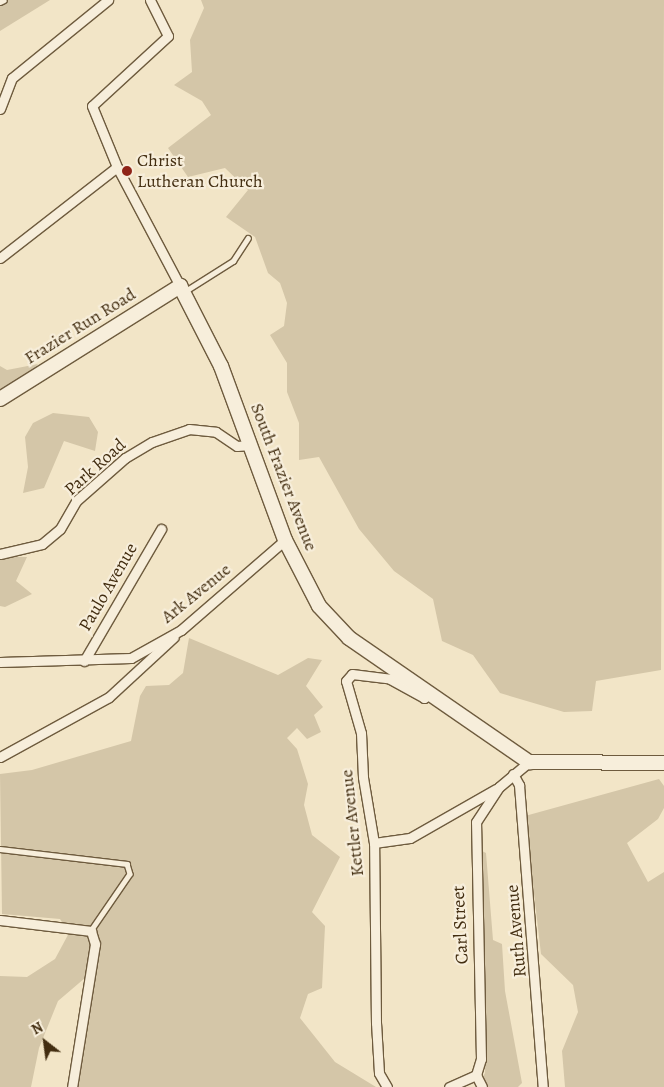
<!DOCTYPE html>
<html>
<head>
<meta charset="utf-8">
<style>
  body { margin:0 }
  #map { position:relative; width:664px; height:1087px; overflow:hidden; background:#f2e5c7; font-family:Alegreya,serif }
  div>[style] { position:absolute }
  .green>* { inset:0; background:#d4c6a8 }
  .roads { filter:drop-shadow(1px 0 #6e5b3e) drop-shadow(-1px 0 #6e5b3e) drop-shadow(0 1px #6e5b3e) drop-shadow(0 -1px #6e5b3e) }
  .lane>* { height:4.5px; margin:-2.25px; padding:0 2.25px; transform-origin:2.25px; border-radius:2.25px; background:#f7eedb }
  .street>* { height:9px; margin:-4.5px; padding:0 4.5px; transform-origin:4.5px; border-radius:4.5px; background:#f7eedb }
  .secondary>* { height:14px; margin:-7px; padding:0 7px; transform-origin:7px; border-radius:7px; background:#f7eedb }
  .dots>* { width:14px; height:14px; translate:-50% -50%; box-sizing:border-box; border:2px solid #f7eedb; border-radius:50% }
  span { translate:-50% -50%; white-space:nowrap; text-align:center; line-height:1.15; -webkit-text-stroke:4.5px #f7eedb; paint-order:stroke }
  .poi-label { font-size:18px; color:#422d10 }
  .left { translate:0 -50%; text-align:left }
  .street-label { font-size:18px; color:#422d10 }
  .north { position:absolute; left:20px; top:1017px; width:50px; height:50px; -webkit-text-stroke:4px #f7eedb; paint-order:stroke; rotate:330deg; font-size:14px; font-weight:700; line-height:20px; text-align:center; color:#422d10 }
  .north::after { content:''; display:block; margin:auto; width:18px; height:22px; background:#422d10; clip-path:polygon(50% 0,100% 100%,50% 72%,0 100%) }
</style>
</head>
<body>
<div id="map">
  <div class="green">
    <div style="clip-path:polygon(0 0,50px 0,0 31px)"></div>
    <div style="clip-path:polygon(201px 0,664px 0,661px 670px,596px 681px,592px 711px,564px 712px,500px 693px,473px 655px,442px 641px,433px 599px,394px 571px,359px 529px,319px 457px,299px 460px,299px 423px,287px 392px,287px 363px,270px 335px,284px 326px,287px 303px,280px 283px,268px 273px,255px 237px,226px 217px,248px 190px,225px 168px,188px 177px,168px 148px,211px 115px,202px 101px,174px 85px,192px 72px,190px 40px,204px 8px)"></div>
    <div style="clip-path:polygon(38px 364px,27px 377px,0 392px,0 366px,7px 370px)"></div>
    <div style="clip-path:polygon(53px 413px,89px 417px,98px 432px,95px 451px,64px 441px,44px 488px,23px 493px,28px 467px,25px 437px,33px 423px)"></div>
    <div style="clip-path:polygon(0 557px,27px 557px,16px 581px,32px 594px,5px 607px,0 606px)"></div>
    <div style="clip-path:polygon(189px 638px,278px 675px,308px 658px,322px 660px,306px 686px,323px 707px,314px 715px,321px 732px,307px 739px,297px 728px,287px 738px,297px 749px,308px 784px,304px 805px,312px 835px,340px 857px,312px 912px,325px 926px,322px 988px,308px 994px,300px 1018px,335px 1062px,376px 1087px,74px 1087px,92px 972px,58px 1001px,39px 1048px,31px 1087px,0 1087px,0 976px,27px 977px,55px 959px,69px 933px,60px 919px,2px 914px,0 774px,32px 770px,131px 741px,140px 696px,146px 686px,169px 685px,183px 673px)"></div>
    <div style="clip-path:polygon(659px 779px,664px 786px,664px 808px,658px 819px,627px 843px,648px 882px,664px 872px,664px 1087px,565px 1087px,562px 1051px,578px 1012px,573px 985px,541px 954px,525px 816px)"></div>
    <div style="clip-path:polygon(478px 849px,486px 853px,493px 940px,502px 944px,505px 991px,522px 1083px,518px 1087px,477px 1087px,485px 1073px,486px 1023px)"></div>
  </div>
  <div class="roads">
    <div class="lane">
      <div style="left:0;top:2px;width:4px;rotate:-27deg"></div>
      <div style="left:184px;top:292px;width:58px;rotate:-32.3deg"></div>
      <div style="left:233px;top:261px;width:27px;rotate:-57deg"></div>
      <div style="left:0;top:849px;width:128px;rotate:6.7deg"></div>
      <div style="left:127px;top:864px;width:10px;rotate:73deg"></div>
      <div style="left:130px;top:874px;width:69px;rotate:124.4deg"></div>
    </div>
    <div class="street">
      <div style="left:150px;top:0;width:40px;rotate:63.4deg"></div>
      <div style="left:168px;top:36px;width:103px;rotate:137.4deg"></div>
      <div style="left:92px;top:106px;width:66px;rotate:67.7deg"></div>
      <div style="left:117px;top:167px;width:135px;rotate:62.1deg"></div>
      <div style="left:0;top:109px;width:33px;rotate:-69deg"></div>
      <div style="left:12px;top:78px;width:124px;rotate:-39.1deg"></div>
      <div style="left:0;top:258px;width:148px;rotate:-37.9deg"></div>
      <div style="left:0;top:554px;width:43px;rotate:-13.4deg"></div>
      <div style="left:42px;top:544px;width:23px;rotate:-40deg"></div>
      <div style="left:60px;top:529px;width:32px;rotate:-60deg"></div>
      <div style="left:76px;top:501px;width:65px;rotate:-41.3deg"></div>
      <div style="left:125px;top:458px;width:31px;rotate:-31deg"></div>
      <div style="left:152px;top:442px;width:39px;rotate:-19deg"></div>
      <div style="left:189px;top:429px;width:27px;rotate:6deg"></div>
      <div style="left:216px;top:432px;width:25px;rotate:34deg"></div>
      <div style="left:237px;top:446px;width:13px;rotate:-4deg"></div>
      <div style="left:84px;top:661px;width:153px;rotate:-59.7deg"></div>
      <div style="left:0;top:662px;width:131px;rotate:-1.7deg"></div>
      <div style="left:131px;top:658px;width:57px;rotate:-29.2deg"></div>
      <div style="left:181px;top:630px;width:138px;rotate:-40.9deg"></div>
      <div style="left:0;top:757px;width:124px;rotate:-28.8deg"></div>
      <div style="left:109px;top:697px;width:88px;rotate:-42.7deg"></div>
      <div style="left:513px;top:774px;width:13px;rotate:61deg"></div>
      <div style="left:519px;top:785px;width:303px;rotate:85.5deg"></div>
      <div style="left:374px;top:843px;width:36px;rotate:-8deg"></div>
      <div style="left:410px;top:838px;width:99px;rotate:-29.7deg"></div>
      <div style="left:0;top:920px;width:92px;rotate:6.9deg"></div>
      <div style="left:91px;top:931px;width:14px;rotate:73deg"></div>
      <div style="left:95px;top:944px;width:145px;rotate:99.1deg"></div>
      <div style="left:476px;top:1075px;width:13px;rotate:63deg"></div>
      <div style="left:387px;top:1087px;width:16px;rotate:-120deg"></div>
      <div style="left:379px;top:1073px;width:50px;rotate:-93.4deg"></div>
      <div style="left:376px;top:1023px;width:180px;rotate:-90.6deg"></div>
      <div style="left:374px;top:843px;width:67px;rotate:-99.5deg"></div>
      <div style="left:363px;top:777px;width:44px;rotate:-92.6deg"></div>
      <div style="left:361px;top:733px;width:54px;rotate:-106.1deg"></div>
      <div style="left:346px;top:681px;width:9px;rotate:-49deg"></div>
      <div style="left:352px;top:674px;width:38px;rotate:7deg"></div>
      <div style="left:390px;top:679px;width:39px;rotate:29deg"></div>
      <div style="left:424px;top:698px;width:9px;rotate:-36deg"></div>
      <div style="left:449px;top:1087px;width:30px;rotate:-24deg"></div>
      <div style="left:476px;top:1075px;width:17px;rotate:-73deg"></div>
      <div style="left:481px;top:1059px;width:237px;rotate:-91.2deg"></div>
      <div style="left:476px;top:822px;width:42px;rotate:-56.7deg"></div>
      <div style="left:499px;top:787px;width:39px;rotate:-40deg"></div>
    </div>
    <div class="secondary">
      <div style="left:0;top:399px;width:213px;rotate:-32.1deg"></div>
      <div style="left:180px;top:286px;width:90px;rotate:62.9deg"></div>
      <div style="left:221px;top:366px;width:185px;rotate:69.8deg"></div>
      <div style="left:285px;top:540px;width:74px;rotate:62.7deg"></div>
      <div style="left:319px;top:606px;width:44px;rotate:46.8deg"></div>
      <div style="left:349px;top:638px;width:219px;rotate:34.6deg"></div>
      <div style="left:529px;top:762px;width:135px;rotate:0.4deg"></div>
    </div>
  </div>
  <div class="dots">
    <div style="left:127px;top:171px;background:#8f2418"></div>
  </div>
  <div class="poi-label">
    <span class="left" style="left:137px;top:171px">Christ<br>Lutheran Church</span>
  </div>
  <div class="street-label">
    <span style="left:80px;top:326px;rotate:-32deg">Frazier Run Road</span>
    <span style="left:95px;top:467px;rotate:-42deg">Park Road</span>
    <span style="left:284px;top:477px;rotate:69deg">South Frazier Avenue</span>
    <span style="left:108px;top:587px;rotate:-60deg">Paulo Avenue</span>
    <span style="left:196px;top:593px;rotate:-39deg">Ark Avenue</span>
    <span style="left:352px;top:823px;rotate:-96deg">Kettler Avenue</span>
    <span style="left:460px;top:925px;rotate:-93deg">Carl Street</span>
    <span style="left:516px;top:931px;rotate:-95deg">Ruth Avenue</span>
  </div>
  <div class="north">N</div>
</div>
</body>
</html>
